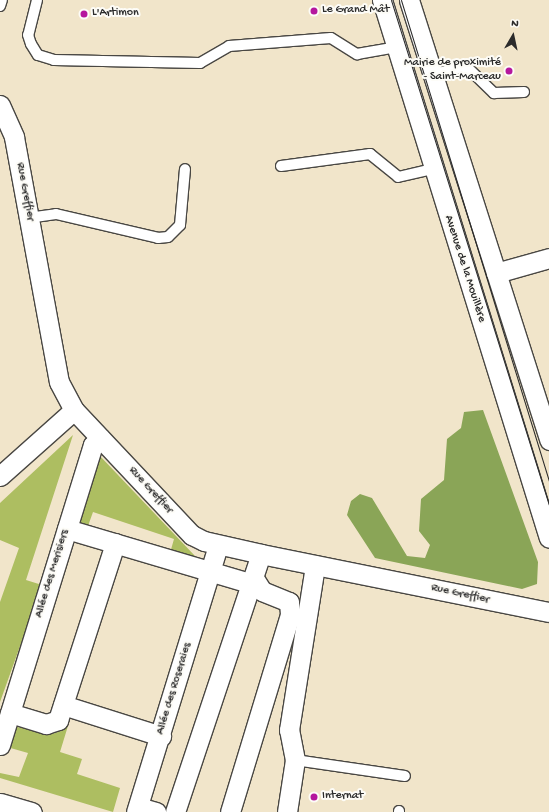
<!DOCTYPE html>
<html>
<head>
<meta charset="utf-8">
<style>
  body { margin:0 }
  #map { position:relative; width:549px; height:812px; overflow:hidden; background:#f1e5ca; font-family:"Gochi Hand",sans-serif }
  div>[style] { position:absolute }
  .green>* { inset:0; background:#adbe61 }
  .forest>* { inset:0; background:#8aa557 }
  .roads { filter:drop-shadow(1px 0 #494743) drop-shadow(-1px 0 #494743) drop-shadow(0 1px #494743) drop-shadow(0 -1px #494743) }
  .service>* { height:10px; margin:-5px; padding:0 5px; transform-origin:5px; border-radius:5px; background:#fff }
  .minor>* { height:19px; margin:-9.5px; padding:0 9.5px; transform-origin:9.5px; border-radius:9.5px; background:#fff }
  .tram>* { height:1px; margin:-0.5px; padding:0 0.5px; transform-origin:0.5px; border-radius:0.5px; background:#2b2b2b }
  .dots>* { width:11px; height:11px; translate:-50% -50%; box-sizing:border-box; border:2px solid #fdfcf7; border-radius:50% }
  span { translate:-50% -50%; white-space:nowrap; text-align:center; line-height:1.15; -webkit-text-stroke:4px #fdfcf7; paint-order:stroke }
  .poi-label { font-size:12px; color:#2b2b2b }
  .left { translate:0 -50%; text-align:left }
  .right { translate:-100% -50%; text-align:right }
  .street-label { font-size:12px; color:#2b2b2b }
  .north { position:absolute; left:493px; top:16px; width:40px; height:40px; -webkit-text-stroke:3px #fdfcf7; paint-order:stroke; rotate:9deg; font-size:11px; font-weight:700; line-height:16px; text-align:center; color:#2b2b2b }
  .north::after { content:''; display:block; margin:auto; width:14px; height:18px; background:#2b2b2b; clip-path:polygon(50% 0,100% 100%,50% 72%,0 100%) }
</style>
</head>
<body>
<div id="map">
  <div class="green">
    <div style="clip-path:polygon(73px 435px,26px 580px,42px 585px,0 702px,0 602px,19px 548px,0 540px,0 503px)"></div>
    <div style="clip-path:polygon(99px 455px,195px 556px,195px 559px,170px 553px,174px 539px,93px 512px,88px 526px,80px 523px,77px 520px)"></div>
    <div style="clip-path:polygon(71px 716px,60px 752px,82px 759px,77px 774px,120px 788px,113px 812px,0 778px,0 773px,19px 777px,28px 753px,7px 747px,13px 730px,17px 727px,52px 734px,61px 731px)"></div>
  </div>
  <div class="forest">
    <div style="clip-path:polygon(483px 410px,538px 562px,537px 584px,522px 589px,375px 558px,347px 515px,351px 501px,360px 494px,372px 498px,407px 556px,425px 558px,430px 545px,419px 531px,421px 499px,444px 480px,447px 439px,461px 428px,464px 412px)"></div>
  </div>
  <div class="roads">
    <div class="service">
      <div style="left:37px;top:0;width:36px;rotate:104deg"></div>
      <div style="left:28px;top:35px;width:9px;rotate:72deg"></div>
      <div style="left:31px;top:44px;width:13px;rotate:58deg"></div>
      <div style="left:38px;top:55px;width:17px;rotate:17deg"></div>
      <div style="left:54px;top:60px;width:146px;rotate:1.2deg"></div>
      <div style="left:200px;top:63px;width:34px;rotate:-30deg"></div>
      <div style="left:229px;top:46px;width:102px;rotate:-4.5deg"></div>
      <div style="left:331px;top:38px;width:31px;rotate:32deg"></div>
      <div style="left:357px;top:54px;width:40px;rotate:-10deg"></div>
      <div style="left:0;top:6px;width:6px;rotate:-72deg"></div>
      <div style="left:433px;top:75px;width:23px;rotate:-18deg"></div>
      <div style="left:455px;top:68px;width:14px;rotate:4deg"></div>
      <div style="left:469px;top:69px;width:35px;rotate:44deg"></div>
      <div style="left:494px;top:93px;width:30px;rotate:-2deg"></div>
      <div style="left:281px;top:166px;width:90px;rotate:-7.7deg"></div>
      <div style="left:370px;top:154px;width:36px;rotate:39deg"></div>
      <div style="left:398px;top:177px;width:36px;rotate:-13deg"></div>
      <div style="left:28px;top:218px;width:28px;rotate:-8deg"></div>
      <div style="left:56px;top:214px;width:105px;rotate:13.2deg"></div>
      <div style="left:158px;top:238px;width:10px;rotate:-6deg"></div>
      <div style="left:168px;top:237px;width:17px;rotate:-45deg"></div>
      <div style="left:180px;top:225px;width:56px;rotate:-84.9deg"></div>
      <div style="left:295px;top:760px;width:111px;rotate:8.3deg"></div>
      <div style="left:399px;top:812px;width:1px;rotate:-90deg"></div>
    </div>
    <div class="minor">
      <div style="left:382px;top:0;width:563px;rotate:72.76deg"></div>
      <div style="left:409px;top:0;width:462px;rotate:72.3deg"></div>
      <div style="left:0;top:105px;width:35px;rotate:66deg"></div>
      <div style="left:14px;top:137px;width:249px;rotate:79.6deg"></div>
      <div style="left:59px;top:382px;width:32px;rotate:62deg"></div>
      <div style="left:74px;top:410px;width:172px;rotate:46.7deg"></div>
      <div style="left:192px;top:535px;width:13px;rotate:27deg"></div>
      <div style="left:204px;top:541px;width:58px;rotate:12.8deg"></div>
      <div style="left:261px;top:554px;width:294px;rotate:11.4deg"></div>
      <div style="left:496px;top:273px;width:55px;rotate:-15.8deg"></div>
      <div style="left:0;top:476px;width:99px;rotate:-41.7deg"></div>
      <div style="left:67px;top:529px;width:190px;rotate:16.5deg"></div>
      <div style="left:63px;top:705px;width:103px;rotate:17.6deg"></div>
      <div style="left:10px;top:713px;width:38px;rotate:17deg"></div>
      <div style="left:46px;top:724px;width:13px;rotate:-18deg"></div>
      <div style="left:58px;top:720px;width:186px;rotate:-72.1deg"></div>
      <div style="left:0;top:745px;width:314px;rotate:-72.8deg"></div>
      <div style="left:93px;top:445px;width:10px;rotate:-45deg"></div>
      <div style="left:0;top:803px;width:33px;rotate:16deg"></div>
      <div style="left:138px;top:807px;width:19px;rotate:16deg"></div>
      <div style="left:136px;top:812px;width:279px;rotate:-72.9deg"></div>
      <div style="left:175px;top:812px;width:272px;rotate:-71.6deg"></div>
      <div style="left:230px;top:812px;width:207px;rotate:-73.1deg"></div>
      <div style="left:290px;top:614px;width:12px;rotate:-95deg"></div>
      <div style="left:289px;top:602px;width:29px;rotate:-158deg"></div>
      <div style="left:262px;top:591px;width:13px;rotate:-122deg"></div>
      <div style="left:287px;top:812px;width:53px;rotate:-81.3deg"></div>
      <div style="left:295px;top:760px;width:31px;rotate:-101deg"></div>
      <div style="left:289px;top:730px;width:167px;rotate:-81deg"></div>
    </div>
  </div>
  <div class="tram">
    <div style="left:391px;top:0;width:529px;rotate:72.63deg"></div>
    <div style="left:401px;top:0;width:503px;rotate:72.9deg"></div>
  </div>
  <div class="dots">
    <div style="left:314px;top:11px;background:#b5179e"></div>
    <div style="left:84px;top:14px;background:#b5179e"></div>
    <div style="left:509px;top:71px;background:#b5179e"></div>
    <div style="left:314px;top:797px;background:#b5179e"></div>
  </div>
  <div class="poi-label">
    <span class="left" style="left:322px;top:11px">Le Grand Mât</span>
    <span class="left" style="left:92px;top:14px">L'Artimon</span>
    <span class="right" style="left:501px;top:71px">Mairie de proximité<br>- Saint-Marceau</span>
    <span class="left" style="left:322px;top:797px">Internat</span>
  </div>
  <div class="street-label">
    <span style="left:24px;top:192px;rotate:79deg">Rue Greffier</span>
    <span style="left:464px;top:269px;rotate:72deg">Avenue de la Mouillère</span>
    <span style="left:150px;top:491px;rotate:47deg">Rue Greffier</span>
    <span style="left:53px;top:574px;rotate:-73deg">Allée des Merisiers</span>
    <span style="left:460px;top:595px;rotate:12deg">Rue Greffier</span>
    <span style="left:175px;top:689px;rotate:-73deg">Allée des Roseraies</span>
  </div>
  <div class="north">N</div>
</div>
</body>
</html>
